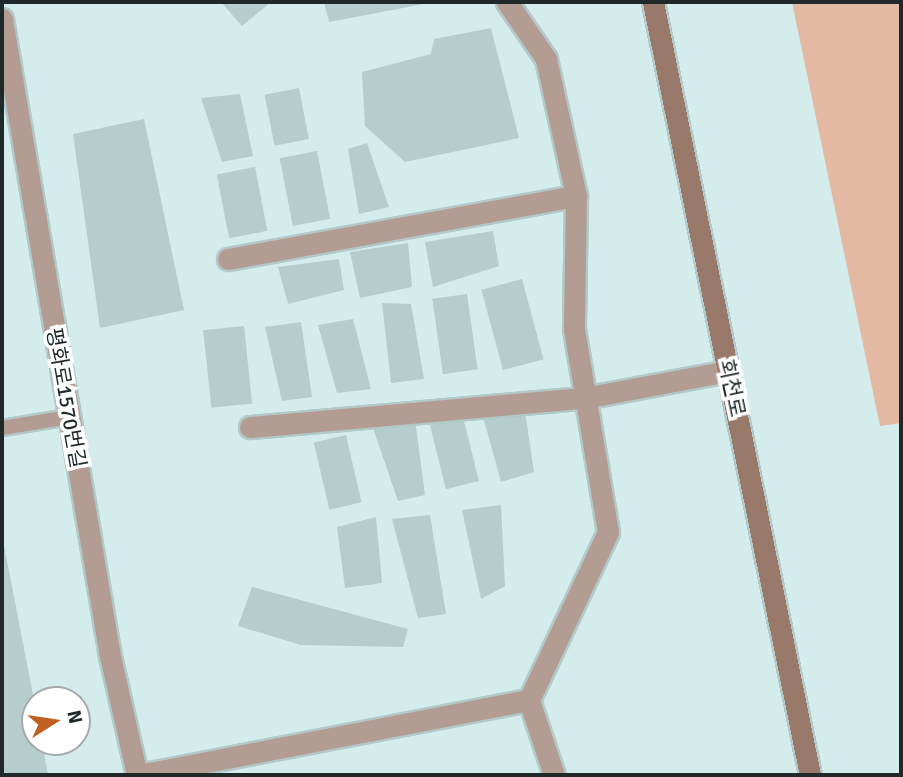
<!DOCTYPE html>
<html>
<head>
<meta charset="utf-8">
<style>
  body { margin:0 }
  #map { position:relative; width:903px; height:777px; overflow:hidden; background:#d4ecec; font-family:Signika,"Noto Sans KR",sans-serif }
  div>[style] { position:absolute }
  .green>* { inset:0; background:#e3b9a4 }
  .building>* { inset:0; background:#b6cdcd; transform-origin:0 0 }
  .roads { filter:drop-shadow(2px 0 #b3c9c9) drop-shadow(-2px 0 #b3c9c9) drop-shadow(0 2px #b3c9c9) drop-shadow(0 -2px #b3c9c9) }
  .lane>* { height:14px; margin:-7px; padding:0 7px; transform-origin:7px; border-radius:7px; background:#b39d93 }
  .street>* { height:21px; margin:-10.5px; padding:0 10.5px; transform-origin:10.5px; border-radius:10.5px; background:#b39d93 }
  .secondary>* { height:21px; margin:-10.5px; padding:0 10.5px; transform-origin:10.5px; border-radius:10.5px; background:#997a6a }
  span { translate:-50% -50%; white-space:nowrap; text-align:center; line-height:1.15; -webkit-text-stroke:7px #fff; paint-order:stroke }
  .street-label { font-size:21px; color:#1f2929 }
  .frame { position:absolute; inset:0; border:4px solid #1f2929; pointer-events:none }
  .north { position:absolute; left:21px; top:686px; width:70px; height:70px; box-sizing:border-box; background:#fff; border:2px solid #a5a9a9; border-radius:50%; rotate:78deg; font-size:19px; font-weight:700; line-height:28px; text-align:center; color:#1f2929 }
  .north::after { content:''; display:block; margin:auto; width:24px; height:32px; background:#c15f22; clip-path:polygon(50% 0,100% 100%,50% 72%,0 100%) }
</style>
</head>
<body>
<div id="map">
  <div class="green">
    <div style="clip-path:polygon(792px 2px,901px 2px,901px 423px,880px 426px)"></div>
  </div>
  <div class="building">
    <div style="clip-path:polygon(221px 2px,271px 2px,242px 26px)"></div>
    <div style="clip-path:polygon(324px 2px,429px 2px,429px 3px,329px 22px)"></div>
    <div style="clip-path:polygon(491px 28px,519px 138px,405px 162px,365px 126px,362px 72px,431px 54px,434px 39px)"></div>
    <div style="left:299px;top:88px;width:52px;height:35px;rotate:79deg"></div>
    <div style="clip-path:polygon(240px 94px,253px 156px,222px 162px,201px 98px)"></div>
    <div style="clip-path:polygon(144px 119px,184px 310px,100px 328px,73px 134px)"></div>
    <div style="clip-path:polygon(367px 143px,389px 207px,359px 214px,348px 149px)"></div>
    <div style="left:317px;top:151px;width:69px;height:38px;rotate:79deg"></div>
    <div style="left:255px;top:167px;width:65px;height:39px;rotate:79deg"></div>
    <div style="clip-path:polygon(493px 231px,499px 266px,433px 287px,425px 242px)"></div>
    <div style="clip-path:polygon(408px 243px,412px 287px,360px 298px,350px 252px)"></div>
    <div style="clip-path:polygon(339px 259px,344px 290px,288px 304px,278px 267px)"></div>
    <div style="left:522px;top:279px;width:83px;height:42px;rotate:75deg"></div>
    <div style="left:467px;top:294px;width:76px;height:35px;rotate:82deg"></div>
    <div style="clip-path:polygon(382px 303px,411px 304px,424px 379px,391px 383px)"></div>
    <div style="clip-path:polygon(353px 319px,371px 389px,337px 393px,318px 325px)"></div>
    <div style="clip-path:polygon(301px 322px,312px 397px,282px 401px,265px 327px)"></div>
    <div style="left:244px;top:326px;width:78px;height:41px;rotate:84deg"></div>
    <div style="clip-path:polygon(524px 405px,534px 472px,501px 482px,482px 413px)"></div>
    <div style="left:463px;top:417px;width:66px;height:34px;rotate:76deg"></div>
    <div style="clip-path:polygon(415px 419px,425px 495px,398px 501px,373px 428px)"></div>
    <div style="left:346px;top:435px;width:69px;height:33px;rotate:77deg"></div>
    <div style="clip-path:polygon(501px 505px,505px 586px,481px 599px,462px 510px)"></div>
    <div style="clip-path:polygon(430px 515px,446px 614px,418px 618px,392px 519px)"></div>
    <div style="clip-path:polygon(376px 517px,382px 583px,345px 588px,337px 527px)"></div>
    <div style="clip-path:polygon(2px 535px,35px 705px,35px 742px,42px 742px,48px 775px,2px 775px)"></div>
    <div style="clip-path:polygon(252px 587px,408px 629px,403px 647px,301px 645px,238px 626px)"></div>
  </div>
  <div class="roads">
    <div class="lane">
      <div style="left:2px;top:428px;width:68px;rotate:-9.3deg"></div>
    </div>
    <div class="street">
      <div style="left:507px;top:2px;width:69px;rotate:55.6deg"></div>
      <div style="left:546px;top:59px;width:140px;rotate:77.6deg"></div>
      <div style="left:576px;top:196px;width:133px;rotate:90.9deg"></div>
      <div style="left:574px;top:329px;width:206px;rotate:80.5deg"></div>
      <div style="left:608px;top:532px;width:186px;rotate:115.2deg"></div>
      <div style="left:2px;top:19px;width:646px;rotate:80.38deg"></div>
      <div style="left:110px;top:656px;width:122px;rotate:77.2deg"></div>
      <div style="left:228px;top:259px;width:354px;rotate:-10.3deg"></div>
      <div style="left:250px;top:427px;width:335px;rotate:-5deg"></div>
      <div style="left:584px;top:398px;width:147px;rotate:-10.6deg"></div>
      <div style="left:139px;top:775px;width:397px;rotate:-10.9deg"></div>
      <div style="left:529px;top:700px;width:79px;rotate:71.6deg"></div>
    </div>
    <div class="secondary">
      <div style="left:653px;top:2px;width:789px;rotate:78.52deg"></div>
    </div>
  </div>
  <div class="street-label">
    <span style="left:732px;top:388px;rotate:78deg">회천로</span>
    <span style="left:66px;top:398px;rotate:80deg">평화로1570번길</span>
  </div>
  <div class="frame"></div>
  <div class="north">N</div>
</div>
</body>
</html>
